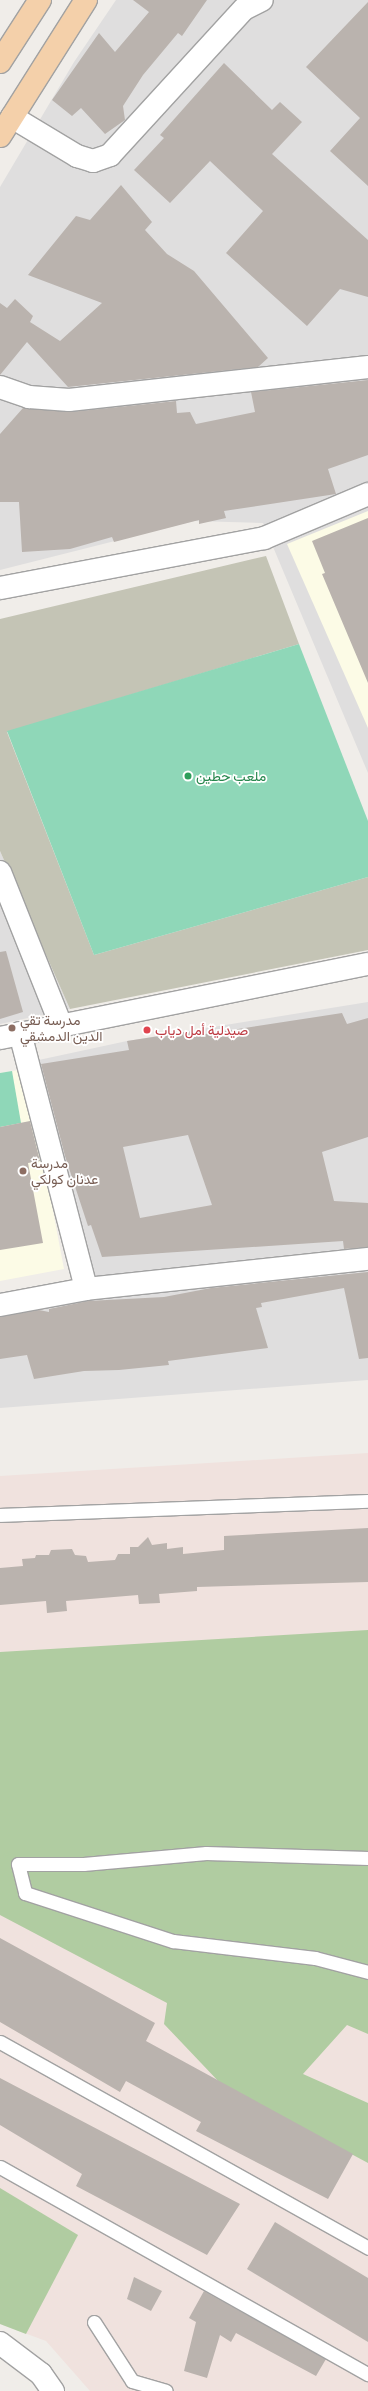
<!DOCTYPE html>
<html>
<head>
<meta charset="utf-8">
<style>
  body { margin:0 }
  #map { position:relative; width:368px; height:2391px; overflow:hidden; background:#f0ede9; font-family:Barlow,Vazirmatn,sans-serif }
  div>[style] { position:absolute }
  .residential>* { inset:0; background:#dfdede }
  .education>* { inset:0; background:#fcfbe6 }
  .military>* { inset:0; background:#f0e2de }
  .construction>* { inset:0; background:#c4c4b5 }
  .forest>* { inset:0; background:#b0cca1 }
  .pitch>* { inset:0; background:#8fd7b8 }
  .building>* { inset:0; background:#bab3ae }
  .roads { filter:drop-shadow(1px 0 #a2a2a2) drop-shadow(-1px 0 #a2a2a2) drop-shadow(0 1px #a2a2a2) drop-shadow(0 -1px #a2a2a2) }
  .service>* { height:13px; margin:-6.5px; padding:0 6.5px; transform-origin:6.5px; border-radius:6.5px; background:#fff }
  .minor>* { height:22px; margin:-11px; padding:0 11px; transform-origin:11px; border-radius:11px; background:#fff }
  .primary>* { height:22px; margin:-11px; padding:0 11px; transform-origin:11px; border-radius:11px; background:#f4d0aa }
  .dots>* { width:11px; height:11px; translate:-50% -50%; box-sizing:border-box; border:2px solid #fff; border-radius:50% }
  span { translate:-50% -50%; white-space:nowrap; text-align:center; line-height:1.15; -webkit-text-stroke:3.5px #fff; paint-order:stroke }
  .leisure-label { font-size:14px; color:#27864d }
  .left { translate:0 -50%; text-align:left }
  .education-label { font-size:14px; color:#785e54 }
  .health-label { font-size:14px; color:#be3a42 }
</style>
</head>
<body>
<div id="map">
  <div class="residential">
    <div style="clip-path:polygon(116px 0,368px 0,368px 773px,263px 523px,194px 521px,0 570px,0 187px,74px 62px)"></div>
    <div style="clip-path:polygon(0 851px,70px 1009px,0 1024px)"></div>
    <div style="clip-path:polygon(368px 1002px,368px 1380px,0 1408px,0 1296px,93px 1280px,34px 1061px,127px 1041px)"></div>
  </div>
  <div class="education">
    <div style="clip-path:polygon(368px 511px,368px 728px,287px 544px)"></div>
    <div style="clip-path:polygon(26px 1069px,64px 1269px,0 1281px,0 1073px)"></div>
  </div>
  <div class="military">
    <div style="clip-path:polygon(368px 1453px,368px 2391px,90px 2391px,46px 2341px,0 2324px,0 1476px)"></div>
  </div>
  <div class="construction">
    <div style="clip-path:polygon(266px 556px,299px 644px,7px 732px,94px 955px,368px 877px,368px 950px,70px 1009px,0 851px,0 619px)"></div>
  </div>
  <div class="forest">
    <div style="clip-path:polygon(368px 1630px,368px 2034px,347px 2025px,303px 2074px,368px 2103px,368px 2163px,221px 2084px,164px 2024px,167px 2003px,0 1915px,0 1652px)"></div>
    <div style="clip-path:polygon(0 2188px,78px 2235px,26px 2334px,0 2324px)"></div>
  </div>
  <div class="pitch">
    <div style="clip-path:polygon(299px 644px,368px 821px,368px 877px,94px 955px,7px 731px)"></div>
    <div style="clip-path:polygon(12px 1071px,21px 1123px,0 1127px,0 1073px)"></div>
  </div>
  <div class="building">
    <div style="clip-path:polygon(133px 0,207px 0,182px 36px,178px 33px,143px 75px,123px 106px,125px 120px,105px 134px,81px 108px,72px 116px,52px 100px,99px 33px,115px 52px,149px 12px)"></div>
    <div style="clip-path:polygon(368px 2px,368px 186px,330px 151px,360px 118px,306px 67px)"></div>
    <div style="clip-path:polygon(224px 63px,272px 110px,280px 102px,302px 122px,272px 154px,368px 240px,368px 297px,340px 289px,307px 326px,226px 253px,263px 211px,210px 161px,170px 203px,134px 170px,164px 138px,160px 135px)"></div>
    <div style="clip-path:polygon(121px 185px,152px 222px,145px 230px,167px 254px,194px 271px,268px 358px,258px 367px,68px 387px,27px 342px,0 375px,0 303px,7px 308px,15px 299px,33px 316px,30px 322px,60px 341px,102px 303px,28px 275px,76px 216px,90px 220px)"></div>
    <div style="clip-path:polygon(368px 380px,368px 455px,328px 469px,336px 494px,224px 511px,226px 518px,199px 524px,199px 520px,114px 542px,112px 537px,70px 549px,22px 552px,19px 502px,0 502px,0 434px,23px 408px,70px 412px,176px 401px,177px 413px,190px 412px,196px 424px,255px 412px,251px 392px)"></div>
    <div style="clip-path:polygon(368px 518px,368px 683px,322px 574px,325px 573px,312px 541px)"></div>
    <div style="clip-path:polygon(6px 951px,23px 1012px,0 1019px,0 952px)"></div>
    <div style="clip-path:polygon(evenodd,342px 1013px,347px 1024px,368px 1018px,368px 1137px,322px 1152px,334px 1201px,368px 1203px,368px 1247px,344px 1249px,343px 1241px,102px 1257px,91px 1225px,88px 1226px,65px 1156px,41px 1064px,129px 1050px,127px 1041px,192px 1031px,193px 1036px,342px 1013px,188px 1135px,212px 1205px,140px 1218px,123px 1147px,188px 1135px)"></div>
    <div style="clip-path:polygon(30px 1121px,40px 1161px,28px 1163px,43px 1243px,0 1250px,0 1127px)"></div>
    <div style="clip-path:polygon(368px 1272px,368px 1358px,359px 1359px,344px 1288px,261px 1303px,262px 1307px,256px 1308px,268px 1348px,168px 1361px,169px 1365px,119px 1370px,84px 1371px,34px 1379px,27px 1355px,0 1359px,0 1317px,39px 1310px,49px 1312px,49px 1309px,88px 1301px,164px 1297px,211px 1288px)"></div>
    <div style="clip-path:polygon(368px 1528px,368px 1582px,197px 1587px,197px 1591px,159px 1594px,160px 1603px,139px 1604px,138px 1595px,66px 1601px,67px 1611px,47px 1613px,46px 1601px,0 1605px,0 1568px,23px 1566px,22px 1559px,35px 1558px,36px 1555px,49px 1555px,51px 1550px,72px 1549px,75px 1555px,86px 1556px,88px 1562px,115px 1560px,118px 1554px,130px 1554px,130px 1547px,138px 1547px,148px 1537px,152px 1545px,167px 1543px,167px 1549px,183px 1547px,183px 1554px,224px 1550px,224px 1536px)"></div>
    <div style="clip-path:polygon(0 1938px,155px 2023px,146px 2041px,353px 2154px,328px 2199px,196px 2131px,201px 2122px,126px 2081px,120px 2092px,0 2022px)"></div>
    <div style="clip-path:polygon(0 2078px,240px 2204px,207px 2255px,76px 2186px,82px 2174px,0 2125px)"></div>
    <div style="clip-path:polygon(275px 2222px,368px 2278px,368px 2342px,247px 2269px)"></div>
    <div style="clip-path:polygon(134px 2277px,162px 2291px,151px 2311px,127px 2299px)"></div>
    <div style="clip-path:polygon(204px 2291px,326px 2359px,316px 2376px,236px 2333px,231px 2342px,220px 2335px,207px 2378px,184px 2371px,196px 2322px,189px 2318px)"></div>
  </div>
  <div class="roads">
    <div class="service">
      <div style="left:0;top:1515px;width:368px;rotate:-2.2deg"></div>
      <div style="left:368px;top:1858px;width:162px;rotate:-178.2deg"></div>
      <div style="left:206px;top:1853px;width:123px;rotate:174.9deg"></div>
      <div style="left:83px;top:1864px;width:65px;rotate:180deg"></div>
      <div style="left:18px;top:1864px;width:30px;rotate:76deg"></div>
      <div style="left:25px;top:1893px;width:156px;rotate:18deg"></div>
      <div style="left:173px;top:1941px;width:143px;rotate:6.8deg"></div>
      <div style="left:315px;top:1958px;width:55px;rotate:14.8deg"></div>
      <div style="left:0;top:2042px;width:422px;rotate:29.2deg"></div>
      <div style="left:0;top:2167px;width:422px;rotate:29.4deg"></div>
      <div style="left:94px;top:2322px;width:70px;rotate:57.2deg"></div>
      <div style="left:132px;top:2381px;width:35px;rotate:16deg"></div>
    </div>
    <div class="minor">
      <div style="left:12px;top:117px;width:76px;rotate:31deg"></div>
      <div style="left:77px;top:156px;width:17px;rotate:17deg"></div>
      <div style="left:93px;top:161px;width:18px;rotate:-19deg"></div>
      <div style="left:110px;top:155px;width:198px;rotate:-47.5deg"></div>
      <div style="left:244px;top:9px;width:20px;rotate:-27deg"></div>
      <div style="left:0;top:387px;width:31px;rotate:19deg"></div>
      <div style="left:29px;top:397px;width:40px;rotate:4.3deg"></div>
      <div style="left:69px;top:400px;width:301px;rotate:-6.3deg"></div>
      <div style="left:0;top:588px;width:269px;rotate:-10.7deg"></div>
      <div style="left:264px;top:538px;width:113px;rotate:-22.9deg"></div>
      <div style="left:0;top:872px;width:165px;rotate:68.3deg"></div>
      <div style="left:20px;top:1033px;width:264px;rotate:75.5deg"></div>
      <div style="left:0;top:1038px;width:375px;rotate:-11.4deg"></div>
      <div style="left:0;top:1305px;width:87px;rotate:-10.5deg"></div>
      <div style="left:86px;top:1289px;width:284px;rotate:-6.1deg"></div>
      <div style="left:0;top:2343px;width:51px;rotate:37.1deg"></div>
      <div style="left:41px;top:2374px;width:21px;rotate:55deg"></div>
    </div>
    <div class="primary">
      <div style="left:0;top:62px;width:74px;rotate:-57.2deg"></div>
      <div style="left:0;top:136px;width:161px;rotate:-57.7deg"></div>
    </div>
  </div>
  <div class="dots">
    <div style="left:188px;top:776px;background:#2e9e5b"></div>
    <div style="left:12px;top:1028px;background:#8d6e63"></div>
    <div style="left:147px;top:1030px;background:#e0444e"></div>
    <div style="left:23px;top:1171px;background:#8d6e63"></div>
  </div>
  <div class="leisure-label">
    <span class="left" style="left:196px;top:776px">ملعب حطين</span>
  </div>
  <div class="education-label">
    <span class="left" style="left:20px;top:1028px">مدرسة تقي<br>الدين الدمشقي</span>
    <span class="left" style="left:31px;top:1171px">مدرسة<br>عدنان كولكي</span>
  </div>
  <div class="health-label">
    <span class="left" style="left:155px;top:1030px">صيدلية أمل دياب</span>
  </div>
</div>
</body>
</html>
